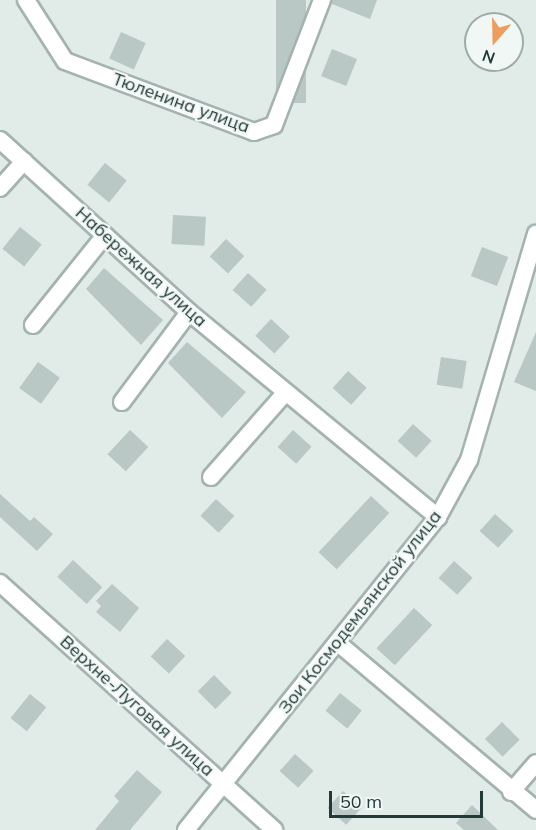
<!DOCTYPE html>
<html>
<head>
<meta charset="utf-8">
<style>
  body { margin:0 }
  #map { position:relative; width:536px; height:830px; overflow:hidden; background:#e1ebe8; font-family:Mulish,sans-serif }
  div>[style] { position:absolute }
  .building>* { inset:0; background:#b9c8c5; transform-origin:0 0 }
  .roads { filter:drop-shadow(2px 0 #a4b3b0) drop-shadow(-2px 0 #a4b3b0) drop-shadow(0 2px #a4b3b0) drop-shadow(0 -2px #a4b3b0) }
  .street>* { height:16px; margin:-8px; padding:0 8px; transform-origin:8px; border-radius:8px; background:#fff }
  span { translate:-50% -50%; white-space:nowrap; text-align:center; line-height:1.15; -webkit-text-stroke:4.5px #f1f7f5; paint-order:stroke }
  .street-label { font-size:18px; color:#223b39 }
  .north { position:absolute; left:464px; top:12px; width:60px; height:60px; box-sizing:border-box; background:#f1f7f5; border:2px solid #9eacaa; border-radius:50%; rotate:200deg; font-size:16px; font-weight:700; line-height:24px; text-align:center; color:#223b39 }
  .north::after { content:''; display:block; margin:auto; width:21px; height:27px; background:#ed9d5d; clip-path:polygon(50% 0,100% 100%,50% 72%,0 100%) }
  .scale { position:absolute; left:329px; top:791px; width:154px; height:27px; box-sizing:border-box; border:3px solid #223b39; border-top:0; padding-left:8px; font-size:18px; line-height:21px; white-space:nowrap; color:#223b39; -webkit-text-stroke:4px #f1f7f5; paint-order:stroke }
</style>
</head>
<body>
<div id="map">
  <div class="building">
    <div style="left:276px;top:0;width:30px;height:103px"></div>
    <div style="clip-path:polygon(332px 0,377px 0,370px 19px,332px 4px)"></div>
    <div style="left:121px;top:32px;width:27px;height:29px;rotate:24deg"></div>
    <div style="left:332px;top:49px;width:27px;height:29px;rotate:22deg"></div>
    <div style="left:105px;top:163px;width:28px;height:28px;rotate:39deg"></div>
    <div style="left:173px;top:215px;width:33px;height:29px;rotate:3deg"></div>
    <div style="left:20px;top:227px;width:28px;height:28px;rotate:39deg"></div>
    <div style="left:226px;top:239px;width:25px;height:24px;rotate:43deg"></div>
    <div style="left:482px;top:247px;width:28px;height:31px;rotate:21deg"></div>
    <div style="clip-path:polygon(104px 268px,163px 320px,141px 345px,86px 289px)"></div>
    <div style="left:248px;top:273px;width:25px;height:23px;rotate:42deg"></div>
    <div style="left:271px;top:319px;width:26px;height:23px;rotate:43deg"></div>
    <div style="clip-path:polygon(536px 332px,536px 391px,514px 382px)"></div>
    <div style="clip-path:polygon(187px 342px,246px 392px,222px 418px,168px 363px)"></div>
    <div style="left:441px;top:357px;width:26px;height:28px;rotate:9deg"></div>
    <div style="left:38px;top:362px;width:27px;height:32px;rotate:36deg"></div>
    <div style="left:348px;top:371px;width:25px;height:23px;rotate:42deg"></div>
    <div style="left:413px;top:424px;width:25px;height:23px;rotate:42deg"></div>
    <div style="left:130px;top:430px;width:25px;height:33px;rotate:43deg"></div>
    <div style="left:293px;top:430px;width:25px;height:23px;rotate:42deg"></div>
    <div style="clip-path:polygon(0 494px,30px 521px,34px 517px,53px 534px,37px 551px,0 517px)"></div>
    <div style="left:371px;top:496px;width:25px;height:77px;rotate:43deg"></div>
    <div style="left:216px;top:499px;width:25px;height:23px;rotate:43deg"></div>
    <div style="left:495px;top:514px;width:25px;height:23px;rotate:42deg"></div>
    <div style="left:73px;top:560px;width:40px;height:23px;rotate:43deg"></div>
    <div style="left:454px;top:561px;width:25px;height:23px;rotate:42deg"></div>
    <div style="clip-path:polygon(112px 584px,139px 608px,120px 632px,96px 612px,101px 606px,96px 601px)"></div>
    <div style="left:414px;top:608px;width:25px;height:55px;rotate:43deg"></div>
    <div style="left:167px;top:639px;width:25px;height:24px;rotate:43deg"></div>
    <div style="left:214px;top:675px;width:25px;height:23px;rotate:45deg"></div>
    <div style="left:340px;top:693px;width:28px;height:23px;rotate:39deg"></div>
    <div style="left:30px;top:694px;width:21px;height:31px;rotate:39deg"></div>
    <div style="left:502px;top:722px;width:25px;height:24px;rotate:45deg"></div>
    <div style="left:295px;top:754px;width:25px;height:23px;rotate:42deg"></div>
    <div style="clip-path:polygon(137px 770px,162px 792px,130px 830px,95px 830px,119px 801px,114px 796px)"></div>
    <div style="left:343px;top:791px;width:25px;height:23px;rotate:42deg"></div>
    <div style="clip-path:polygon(472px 805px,498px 830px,464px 830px,456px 823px)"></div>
  </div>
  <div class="roads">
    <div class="street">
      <div style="left:26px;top:0;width:72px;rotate:57.4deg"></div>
      <div style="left:65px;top:61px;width:202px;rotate:20.6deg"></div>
      <div style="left:254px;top:132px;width:21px;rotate:-19deg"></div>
      <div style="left:274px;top:125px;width:134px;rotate:-69deg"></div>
      <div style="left:0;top:140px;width:256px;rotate:42.3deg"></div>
      <div style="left:189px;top:312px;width:323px;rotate:39.5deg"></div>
      <div style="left:0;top:188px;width:36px;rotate:-48deg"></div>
      <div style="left:33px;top:325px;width:115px;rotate:-51.3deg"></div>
      <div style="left:122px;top:402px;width:112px;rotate:-53.3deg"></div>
      <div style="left:211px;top:477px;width:113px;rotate:-48.6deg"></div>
      <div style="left:0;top:583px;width:369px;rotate:42deg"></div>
      <div style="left:338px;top:643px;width:259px;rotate:40.1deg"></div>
      <div style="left:511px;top:792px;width:38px;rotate:-49deg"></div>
      <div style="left:186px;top:830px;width:402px;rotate:-51.2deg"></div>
      <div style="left:438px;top:517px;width:65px;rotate:-61.5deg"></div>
      <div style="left:469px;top:460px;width:236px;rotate:-73.5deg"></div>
    </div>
  </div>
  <div class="street-label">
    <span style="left:181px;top:103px;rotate:20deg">Тюленина улица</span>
    <span style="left:141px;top:267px;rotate:42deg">Набережная улица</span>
    <span style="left:360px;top:612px;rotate:-52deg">Зои Космодемьянской улица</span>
    <span style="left:137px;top:706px;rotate:42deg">Верхне-Луговая улица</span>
  </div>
  <div class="north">N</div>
  <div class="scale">50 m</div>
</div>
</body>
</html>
